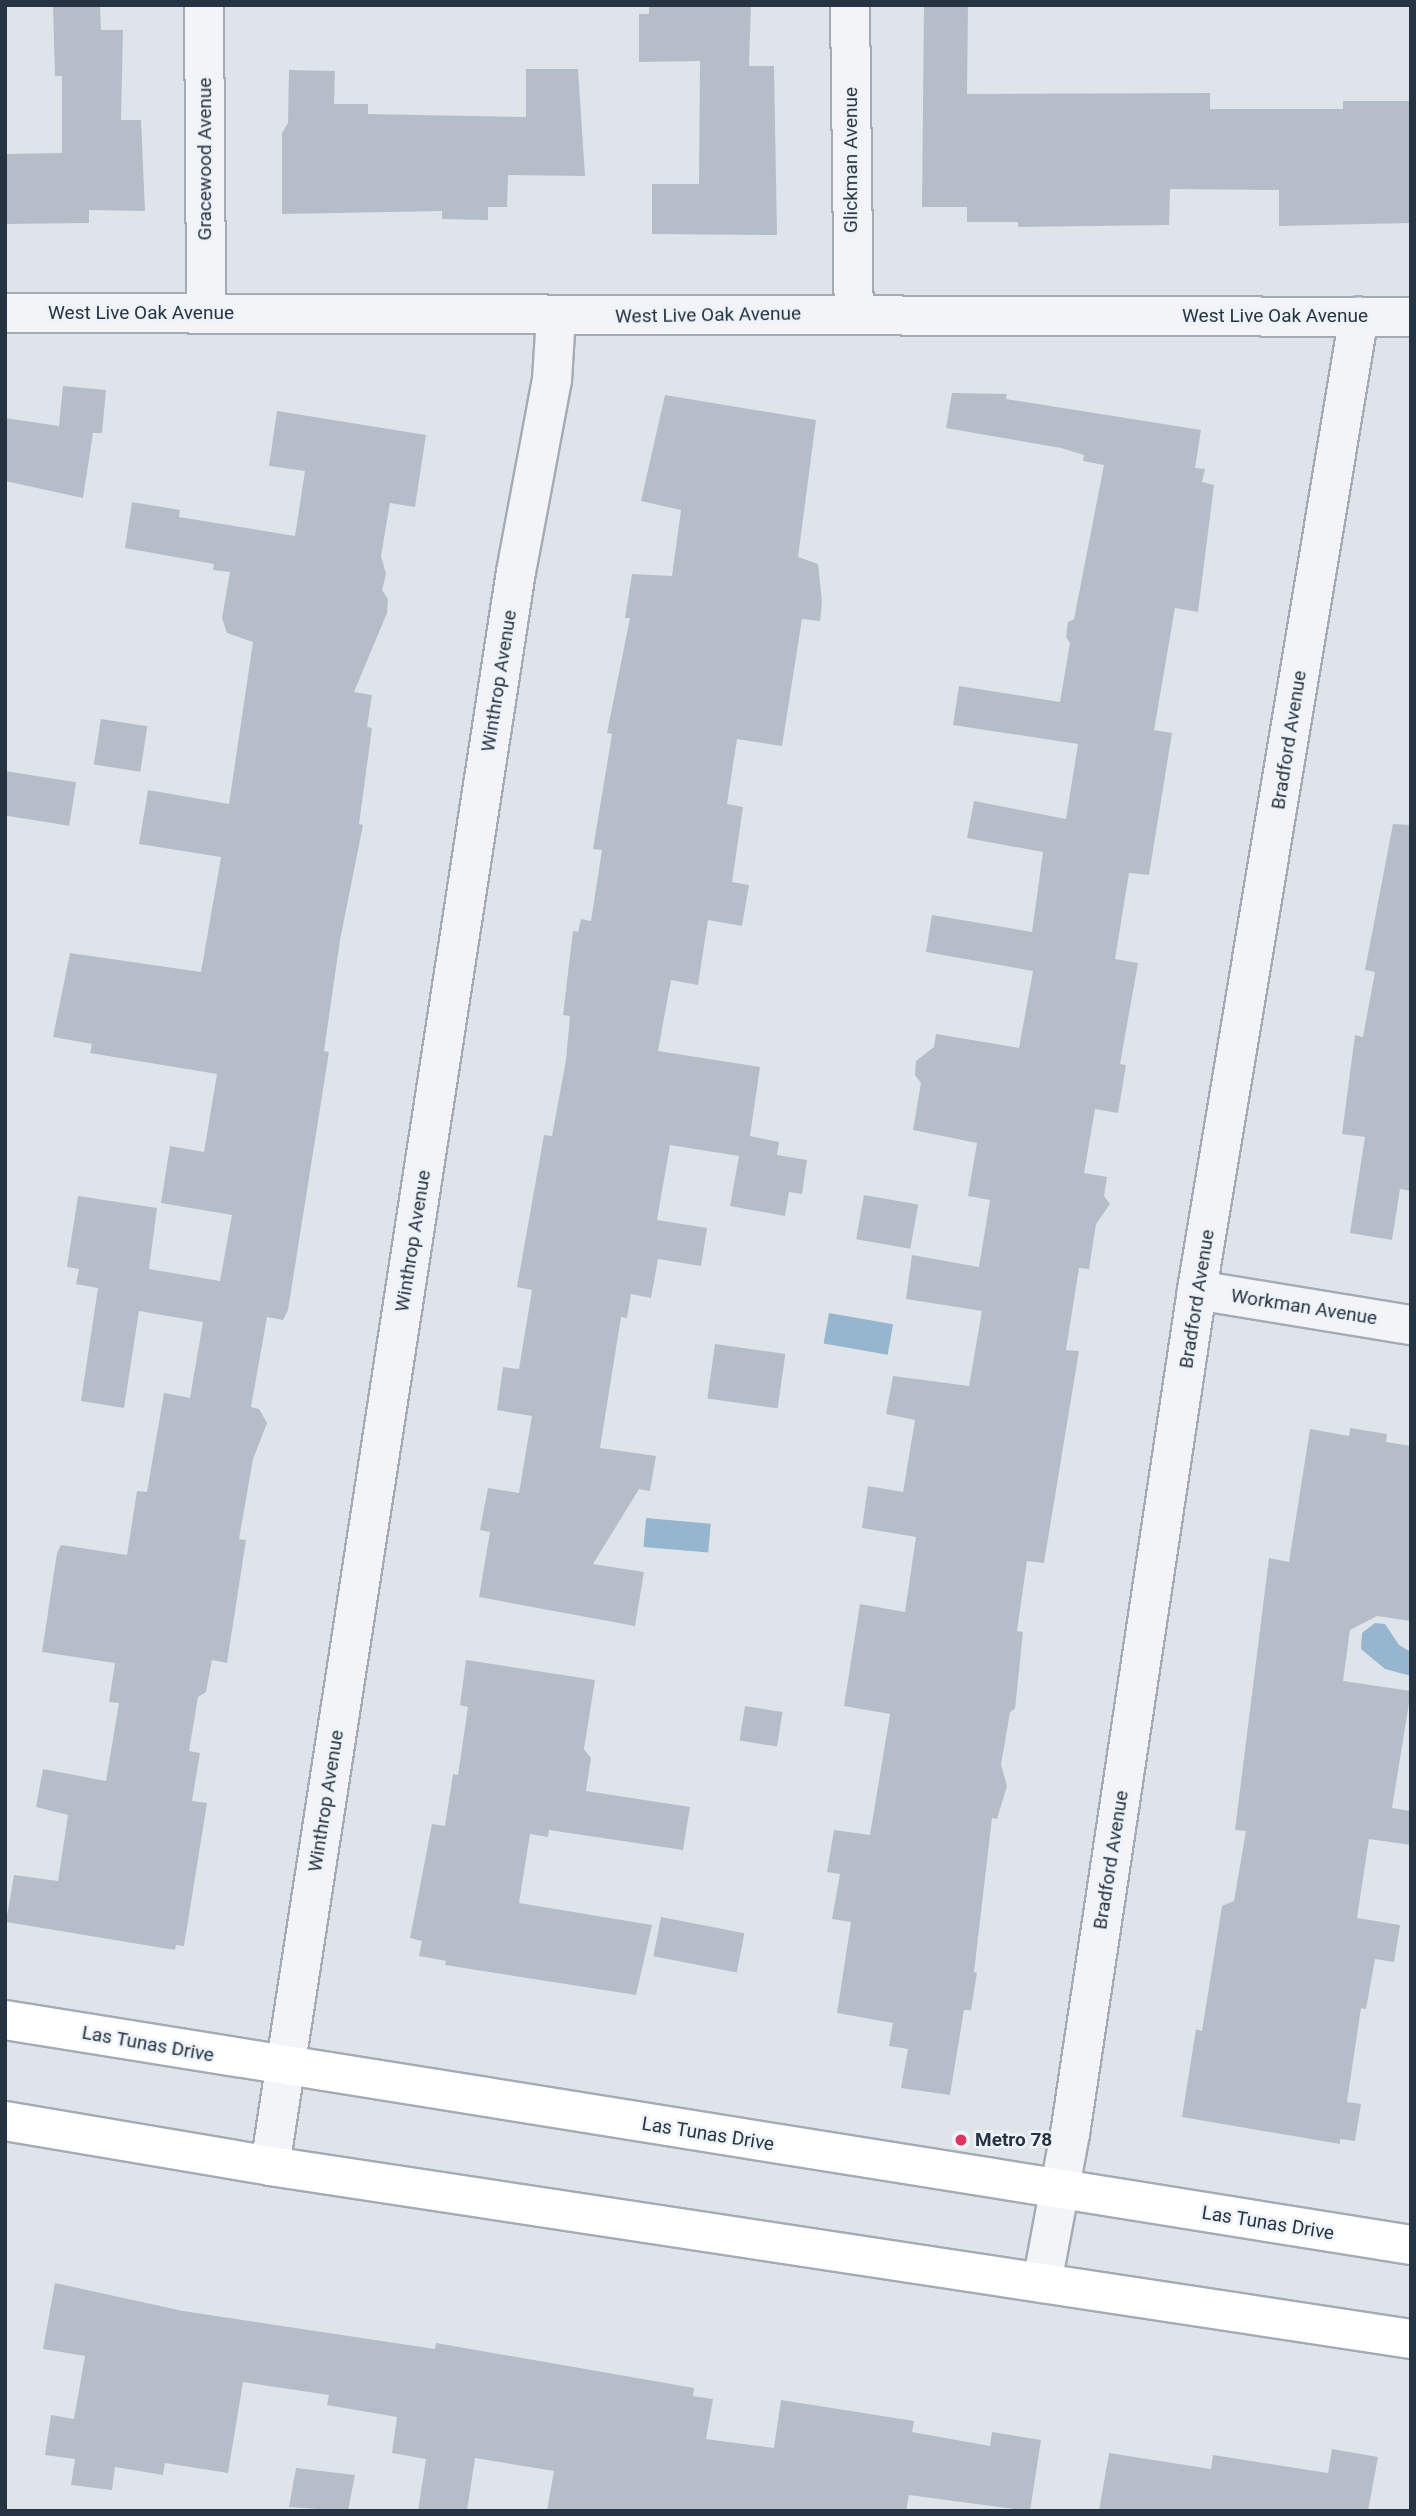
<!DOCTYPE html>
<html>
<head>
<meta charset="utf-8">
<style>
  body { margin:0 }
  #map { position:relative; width:1416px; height:2516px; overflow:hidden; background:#dfe4ea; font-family:Roboto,sans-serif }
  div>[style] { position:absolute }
  .water>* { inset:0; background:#95b6ce; transform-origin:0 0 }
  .building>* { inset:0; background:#b5bec8; transform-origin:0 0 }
  .roads { filter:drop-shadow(2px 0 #a4abb5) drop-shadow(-2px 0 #a4abb5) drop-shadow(0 2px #a4abb5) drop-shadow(0 -2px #a4abb5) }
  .minor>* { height:38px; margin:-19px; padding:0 19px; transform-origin:19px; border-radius:19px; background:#f2f4f8 }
  .major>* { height:38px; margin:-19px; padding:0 19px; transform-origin:19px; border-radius:19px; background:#fff }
  .dots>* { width:19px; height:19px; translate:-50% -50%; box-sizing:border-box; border:4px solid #eef3f7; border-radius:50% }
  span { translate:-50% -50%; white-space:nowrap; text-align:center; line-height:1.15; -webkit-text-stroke:5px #eef3f7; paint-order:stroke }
  .street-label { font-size:19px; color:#263343 }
  .poi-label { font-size:19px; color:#263343; font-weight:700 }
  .left { translate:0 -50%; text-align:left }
  .frame { position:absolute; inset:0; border:7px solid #263343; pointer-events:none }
</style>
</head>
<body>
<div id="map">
  <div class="water">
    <div style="left:829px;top:1313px;width:65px;height:31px;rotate:10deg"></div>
    <div style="left:646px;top:1518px;width:65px;height:29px;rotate:5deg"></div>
    <div style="clip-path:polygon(1375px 1623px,1385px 1624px,1399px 1645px,1411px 1652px,1411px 1676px,1385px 1669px,1361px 1649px,1362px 1633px)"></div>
  </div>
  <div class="building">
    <div style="clip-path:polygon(53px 5px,100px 5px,101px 30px,123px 30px,121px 120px,141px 120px,145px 211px,89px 210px,89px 223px,5px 224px,5px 154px,62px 153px,62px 76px,55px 76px)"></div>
    <div style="clip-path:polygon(649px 5px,751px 5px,749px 66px,774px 66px,777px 235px,652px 234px,652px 184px,699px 184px,700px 61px,639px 62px,639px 14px,649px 14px)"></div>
    <div style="clip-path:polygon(924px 5px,968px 5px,967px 94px,1210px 93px,1210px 109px,1343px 109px,1343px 101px,1411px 101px,1411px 223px,1279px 226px,1279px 190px,1170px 189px,1169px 225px,1018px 227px,1018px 222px,967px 222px,967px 207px,922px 207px)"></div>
    <div style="clip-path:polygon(526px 69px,578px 69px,585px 176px,508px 175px,507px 207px,488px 207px,488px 220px,442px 219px,442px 211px,282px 214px,282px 133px,288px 123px,289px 70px,335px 71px,334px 104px,368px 104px,368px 114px,526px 117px)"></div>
    <div style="clip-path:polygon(63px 386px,106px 390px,102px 433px,93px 433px,83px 498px,5px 481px,5px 418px,59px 426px)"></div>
    <div style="clip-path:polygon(952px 393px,1007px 394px,1006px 399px,1201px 430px,1195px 468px,1205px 469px,1202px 482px,1214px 485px,1198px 612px,1175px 608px,1154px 730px,1172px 733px,1149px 875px,1129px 873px,1115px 959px,1138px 963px,1120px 1064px,1126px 1065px,1118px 1113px,1095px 1109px,1084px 1173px,1107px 1177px,1104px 1196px,1110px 1204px,1096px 1224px,1089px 1269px,1079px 1268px,1066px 1350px,1079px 1351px,1044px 1563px,1027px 1561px,1017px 1631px,1023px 1632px,1015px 1709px,1010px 1712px,1001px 1765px,1007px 1786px,997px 1819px,992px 1818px,974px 1972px,977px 1973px,971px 2010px,964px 2010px,950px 2095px,901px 2088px,908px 2049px,889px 2046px,893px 2023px,837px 2013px,851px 1922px,832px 1919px,840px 1874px,827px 1872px,834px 1830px,870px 1835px,890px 1714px,844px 1706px,860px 1604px,905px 1612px,916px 1537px,862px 1528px,868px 1486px,903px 1492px,915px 1420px,886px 1414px,893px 1376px,969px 1386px,982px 1311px,906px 1299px,912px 1255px,979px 1267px,990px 1200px,968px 1196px,977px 1143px,913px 1130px,921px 1083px,915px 1075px,916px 1061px,934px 1047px,936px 1034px,1019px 1048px,1033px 971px,926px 952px,932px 915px,1032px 932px,1043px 852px,967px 838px,974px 801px,1066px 819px,1078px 744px,953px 725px,959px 686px,1060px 702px,1070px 643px,1066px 637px,1068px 622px,1074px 619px,1104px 465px,1083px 461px,1084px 455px,1061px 448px,946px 428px)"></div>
    <div style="clip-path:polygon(665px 395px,816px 420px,798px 557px,818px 564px,822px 602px,820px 621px,802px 619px,782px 746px,737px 739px,727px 804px,743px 807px,732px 882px,749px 885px,742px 926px,708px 920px,698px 985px,671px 980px,658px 1051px,760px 1067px,750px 1136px,779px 1142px,777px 1155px,807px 1160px,802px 1194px,789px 1192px,785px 1216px,730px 1206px,739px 1156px,670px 1145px,657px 1220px,707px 1228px,701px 1266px,658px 1259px,651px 1298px,631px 1294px,627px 1318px,621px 1317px,600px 1448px,656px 1456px,650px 1491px,639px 1489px,593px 1564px,644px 1572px,635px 1626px,479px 1597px,490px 1532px,480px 1530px,488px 1488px,519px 1493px,532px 1416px,497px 1410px,503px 1367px,519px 1369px,532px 1290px,517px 1287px,544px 1135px,552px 1136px,566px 1060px,570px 1016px,563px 1015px,573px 931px,578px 932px,581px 919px,591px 921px,602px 850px,593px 849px,612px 734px,607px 733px,630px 618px,625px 618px,632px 574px,672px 576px,681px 510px,641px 501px)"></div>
    <div style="clip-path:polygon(277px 411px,426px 435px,415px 507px,390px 503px,381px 556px,386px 574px,382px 590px,388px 599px,387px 613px,354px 692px,372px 695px,367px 727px,372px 728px,359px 824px,363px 825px,340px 940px,324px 1051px,329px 1052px,288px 1310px,283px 1320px,267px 1317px,251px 1407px,259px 1409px,267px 1423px,253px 1459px,239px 1539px,246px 1540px,227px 1663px,212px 1660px,206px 1692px,198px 1697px,189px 1751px,200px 1753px,192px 1801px,207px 1803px,184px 1946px,176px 1945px,175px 1950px,6px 1922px,14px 1875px,58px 1881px,68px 1815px,36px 1807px,43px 1769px,106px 1781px,119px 1703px,109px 1702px,115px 1663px,42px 1652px,57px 1553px,61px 1545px,127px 1555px,137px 1491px,147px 1492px,164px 1393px,190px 1398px,203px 1322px,139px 1311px,124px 1408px,81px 1401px,98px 1288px,76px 1284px,79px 1269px,67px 1267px,78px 1196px,157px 1208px,149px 1269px,220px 1281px,232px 1215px,161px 1203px,170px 1146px,204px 1152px,217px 1074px,90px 1053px,92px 1044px,53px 1037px,70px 953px,201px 972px,221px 857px,139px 844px,148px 790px,229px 804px,253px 642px,227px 633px,222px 618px,230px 572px,213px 570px,214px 564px,125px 548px,132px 502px,180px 510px,179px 517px,295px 536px,305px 471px,269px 466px)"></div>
    <div style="left:101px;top:719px;width:47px;height:46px;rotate:9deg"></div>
    <div style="left:5px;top:771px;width:72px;height:44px;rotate:9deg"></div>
    <div style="clip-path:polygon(1393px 824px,1411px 825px,1411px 1191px,1400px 1189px,1392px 1240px,1350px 1233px,1365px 1137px,1342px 1134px,1355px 1035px,1363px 1037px,1375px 972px,1365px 970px)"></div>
    <div style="left:864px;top:1195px;width:55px;height:45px;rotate:10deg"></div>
    <div style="left:715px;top:1344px;width:71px;height:55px;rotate:8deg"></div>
    <div style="clip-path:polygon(1350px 1428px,1387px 1434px,1386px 1442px,1411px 1446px,1411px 1621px,1377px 1616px,1350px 1630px,1343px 1681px,1411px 1691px,1392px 1808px,1411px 1811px,1411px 1845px,1369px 1839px,1357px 1918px,1400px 1925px,1394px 1962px,1375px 1959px,1366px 2009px,1361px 2008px,1347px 2102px,1361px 2104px,1355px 2141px,1340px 2139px,1340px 2144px,1182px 2117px,1196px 2029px,1202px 2031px,1222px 1906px,1234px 1901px,1246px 1831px,1235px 1830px,1269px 1558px,1289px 1562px,1310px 1429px,1349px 1436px)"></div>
    <div style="clip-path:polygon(466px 1660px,595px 1680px,584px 1749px,591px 1758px,586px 1791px,690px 1807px,683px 1850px,549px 1830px,548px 1837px,530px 1834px,519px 1903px,652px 1925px,636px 1995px,445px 1965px,446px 1961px,419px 1956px,422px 1941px,410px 1938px,432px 1824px,445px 1826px,453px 1774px,458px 1775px,468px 1707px,460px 1705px)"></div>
    <div style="left:745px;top:1706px;width:38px;height:35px;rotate:9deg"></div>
    <div style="left:661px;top:1917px;width:85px;height:40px;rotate:11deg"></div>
    <div style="clip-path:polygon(55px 2283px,183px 2311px,435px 2349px,436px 2343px,694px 2388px,693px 2396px,713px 2399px,706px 2439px,774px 2448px,781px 2400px,914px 2421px,912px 2432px,990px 2446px,992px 2432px,1041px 2440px,1030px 2511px,909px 2495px,906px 2511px,547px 2511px,554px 2471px,475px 2458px,467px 2511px,418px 2511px,426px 2459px,392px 2453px,397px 2417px,327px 2405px,329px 2395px,243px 2382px,228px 2473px,165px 2463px,163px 2475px,115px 2467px,112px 2490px,71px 2485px,75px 2459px,45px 2455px,51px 2415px,74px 2419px,85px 2356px,43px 2349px)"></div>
    <div style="clip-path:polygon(1332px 2449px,1378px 2457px,1368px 2511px,1099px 2511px,1109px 2453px,1211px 2469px,1213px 2455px,1328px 2473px)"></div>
    <div style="clip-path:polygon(296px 2468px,355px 2475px,348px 2511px,289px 2507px)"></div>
  </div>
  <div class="roads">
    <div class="minor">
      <div style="left:204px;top:5px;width:307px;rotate:89.6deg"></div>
      <div style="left:850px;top:5px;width:309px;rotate:89.3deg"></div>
      <div style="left:5px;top:313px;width:1406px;rotate:0.16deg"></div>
      <div style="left:1197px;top:1290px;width:217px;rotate:9.3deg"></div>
      <div style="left:270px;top:2166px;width:1613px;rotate:-81.23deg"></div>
      <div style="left:516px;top:572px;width:195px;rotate:-79.4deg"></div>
      <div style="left:552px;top:380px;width:63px;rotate:-86.4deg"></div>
      <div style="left:1042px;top:2283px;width:152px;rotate:-79.4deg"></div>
      <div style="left:1070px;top:2134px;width:854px;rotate:-81.44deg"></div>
      <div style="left:1197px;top:1290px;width:987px;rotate:-80.56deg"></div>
    </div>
    <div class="major">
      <div style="left:5px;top:2020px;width:1424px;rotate:9.09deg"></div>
      <div style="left:5px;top:2121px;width:269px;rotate:9.6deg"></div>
      <div style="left:270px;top:2166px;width:1154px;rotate:8.62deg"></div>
    </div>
  </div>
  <div class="dots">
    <div style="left:961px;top:2140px;background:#dd355e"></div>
  </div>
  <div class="street-label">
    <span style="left:205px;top:159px;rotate:-90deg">Gracewood Avenue</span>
    <span style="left:851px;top:160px;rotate:-90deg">Glickman Avenue</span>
    <span style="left:141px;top:313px">West Live Oak Avenue</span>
    <span style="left:708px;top:315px;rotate:-1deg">West Live Oak Avenue</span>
    <span style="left:1275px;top:316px">West Live Oak Avenue</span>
    <span style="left:499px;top:681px;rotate:-81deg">Winthrop Avenue</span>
    <span style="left:1289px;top:740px;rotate:-81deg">Bradford Avenue</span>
    <span style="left:413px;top:1241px;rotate:-81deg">Winthrop Avenue</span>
    <span style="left:1197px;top:1299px;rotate:-81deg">Bradford Avenue</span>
    <span style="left:1304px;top:1307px;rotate:9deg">Workman Avenue</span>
    <span style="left:326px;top:1801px;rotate:-81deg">Winthrop Avenue</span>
    <span style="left:1111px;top:1860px;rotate:-81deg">Bradford Avenue</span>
    <span style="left:148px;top:2044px;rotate:10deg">Las Tunas Drive</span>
    <span style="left:708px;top:2134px;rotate:9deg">Las Tunas Drive</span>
    <span style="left:1268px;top:2223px;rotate:9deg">Las Tunas Drive</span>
  </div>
  <div class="poi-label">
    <span class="left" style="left:975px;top:2140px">Metro 78</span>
  </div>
  <div class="frame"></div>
</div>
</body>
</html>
